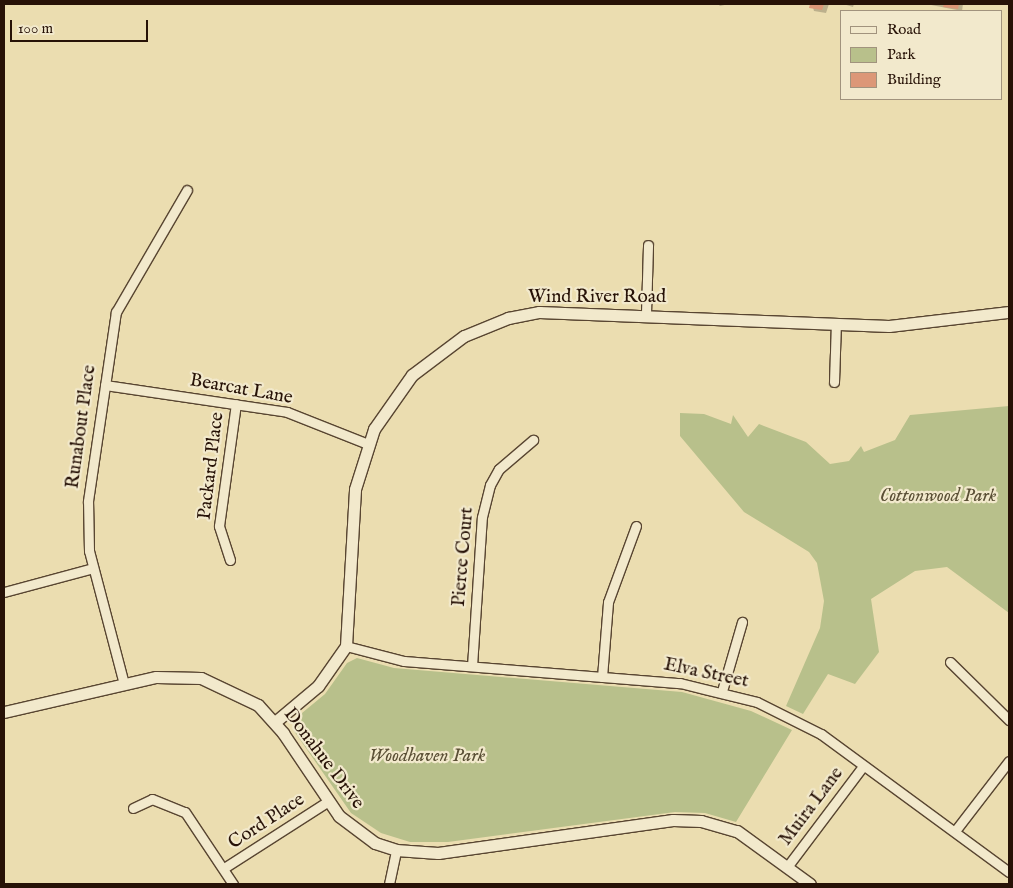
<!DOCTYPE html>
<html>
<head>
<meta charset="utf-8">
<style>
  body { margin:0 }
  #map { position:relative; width:1013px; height:888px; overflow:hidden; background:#ebddb0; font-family:"IM FELL English",serif }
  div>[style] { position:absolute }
  .green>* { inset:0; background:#b8c08b }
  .shadow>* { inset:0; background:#0003 }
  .building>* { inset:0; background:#dc9777 }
  .roads { filter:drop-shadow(1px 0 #584531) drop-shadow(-1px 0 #584531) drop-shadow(0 1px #584531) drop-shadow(0 -1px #584531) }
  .minor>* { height:9px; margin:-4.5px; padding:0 4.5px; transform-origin:4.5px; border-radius:4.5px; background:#f2e9cc }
  .tertiary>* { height:11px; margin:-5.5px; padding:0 5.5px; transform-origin:5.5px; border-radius:5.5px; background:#f2e9cc }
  span { translate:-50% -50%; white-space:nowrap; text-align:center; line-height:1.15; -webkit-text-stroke:4.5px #f2e9cc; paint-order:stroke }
  .street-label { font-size:19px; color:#271207 }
  .park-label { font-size:19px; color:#5a4f35; font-style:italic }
  .frame { position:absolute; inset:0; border:5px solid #271207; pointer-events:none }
  .legend { position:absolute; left:840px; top:10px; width:162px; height:90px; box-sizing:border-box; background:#f2e9cc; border:1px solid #a1937d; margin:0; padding:6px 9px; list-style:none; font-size:15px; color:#271207 }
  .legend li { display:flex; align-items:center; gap:10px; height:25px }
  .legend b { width:25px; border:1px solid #a1937d }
  .scale { position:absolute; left:10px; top:20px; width:138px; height:22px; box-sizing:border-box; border:2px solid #271207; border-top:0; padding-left:6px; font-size:15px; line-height:18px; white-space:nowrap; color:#271207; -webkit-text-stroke:4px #f2e9cc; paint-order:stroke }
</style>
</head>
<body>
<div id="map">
  <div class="green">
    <div style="clip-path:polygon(1009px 406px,1009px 613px,947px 567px,915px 571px,871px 599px,879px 652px,855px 684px,828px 674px,803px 714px,786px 706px,820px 628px,824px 601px,817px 563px,809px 552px,744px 512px,680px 436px,680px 413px,704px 414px,731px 424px,733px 415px,748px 437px,759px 424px,806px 442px,830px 464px,849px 461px,861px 446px,864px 452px,895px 440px,910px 415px)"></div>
    <div style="clip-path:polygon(357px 658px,394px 668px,682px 692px,751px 711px,792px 730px,736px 822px,705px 813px,675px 812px,448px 842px,410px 842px,381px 833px,351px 813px,294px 731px,296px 718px,325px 694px,347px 663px)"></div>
  </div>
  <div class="shadow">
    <div style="clip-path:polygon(718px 4px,729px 4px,720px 6px)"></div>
    <div style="clip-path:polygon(812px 4px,829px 4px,826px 13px,814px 11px)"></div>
    <div style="clip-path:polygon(843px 4px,854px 4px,853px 7px)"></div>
    <div style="clip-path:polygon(926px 4px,963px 4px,962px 11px)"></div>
  </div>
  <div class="building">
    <div style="clip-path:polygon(810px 4px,824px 4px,822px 10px,809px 8px)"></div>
    <div style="clip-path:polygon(944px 4px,959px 4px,958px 9px,943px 7px)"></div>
  </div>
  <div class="roads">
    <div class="minor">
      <div style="left:646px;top:313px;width:68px;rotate:-88.3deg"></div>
      <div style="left:834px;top:382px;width:59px;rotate:-88.1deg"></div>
      <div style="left:105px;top:385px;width:184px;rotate:8.4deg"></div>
      <div style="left:287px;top:412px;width:87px;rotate:21.6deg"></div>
      <div style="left:230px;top:560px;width:36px;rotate:-108deg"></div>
      <div style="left:219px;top:526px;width:123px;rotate:-82.1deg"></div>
      <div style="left:4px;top:592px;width:92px;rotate:-15.1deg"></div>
      <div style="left:346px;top:646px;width:60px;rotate:14.5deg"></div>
      <div style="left:404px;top:661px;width:277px;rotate:4.6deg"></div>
      <div style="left:680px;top:683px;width:79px;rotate:13.9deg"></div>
      <div style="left:757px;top:702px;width:72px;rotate:26.6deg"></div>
      <div style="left:821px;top:734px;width:233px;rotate:36.3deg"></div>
      <div style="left:950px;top:662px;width:83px;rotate:44.5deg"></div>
      <div style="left:472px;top:666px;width:149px;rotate:-86.2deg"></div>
      <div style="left:482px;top:517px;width:33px;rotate:-76deg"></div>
      <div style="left:490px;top:485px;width:18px;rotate:-61deg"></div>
      <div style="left:499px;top:469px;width:45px;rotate:-40.5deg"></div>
      <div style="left:602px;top:677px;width:75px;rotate:-85.4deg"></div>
      <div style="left:608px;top:602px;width:81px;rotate:-69.8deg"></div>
      <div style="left:124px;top:684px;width:138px;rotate:-104.7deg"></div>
      <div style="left:89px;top:551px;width:50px;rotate:-91.1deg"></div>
      <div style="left:88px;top:501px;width:191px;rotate:-81.6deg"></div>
      <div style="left:116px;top:312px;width:141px;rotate:-59.8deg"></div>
      <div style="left:722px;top:691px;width:72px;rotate:-73.8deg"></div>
      <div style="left:133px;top:808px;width:21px;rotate:-25deg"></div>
      <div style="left:152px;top:799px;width:35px;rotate:22deg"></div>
      <div style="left:185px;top:812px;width:87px;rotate:56.3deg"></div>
      <div style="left:955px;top:831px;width:88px;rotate:-52.4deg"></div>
      <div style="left:787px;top:867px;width:126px;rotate:-53deg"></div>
      <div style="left:224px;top:868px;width:122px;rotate:-32.7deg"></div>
      <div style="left:389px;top:884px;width:35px;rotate:-78deg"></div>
    </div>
    <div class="tertiary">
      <div style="left:4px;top:712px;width:156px;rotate:-13deg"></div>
      <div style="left:156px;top:677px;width:45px;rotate:1.3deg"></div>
      <div style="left:201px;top:678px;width:63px;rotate:25.3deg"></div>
      <div style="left:258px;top:705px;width:38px;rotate:48deg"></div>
      <div style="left:283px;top:733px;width:100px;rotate:56deg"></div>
      <div style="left:339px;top:816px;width:45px;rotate:36.9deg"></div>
      <div style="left:375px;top:843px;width:22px;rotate:18deg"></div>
      <div style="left:396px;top:850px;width:42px;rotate:4.1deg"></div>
      <div style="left:438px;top:853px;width:237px;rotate:-8deg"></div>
      <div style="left:673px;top:820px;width:28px;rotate:2deg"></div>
      <div style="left:701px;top:821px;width:37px;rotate:16deg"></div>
      <div style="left:737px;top:831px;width:90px;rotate:36deg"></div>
      <div style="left:275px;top:722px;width:56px;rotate:-39.9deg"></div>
      <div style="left:318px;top:686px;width:49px;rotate:-55deg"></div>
      <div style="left:346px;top:646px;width:157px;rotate:-86.7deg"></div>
      <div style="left:355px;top:489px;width:63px;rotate:-72.4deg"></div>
      <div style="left:374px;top:429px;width:66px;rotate:-54.9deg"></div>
      <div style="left:412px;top:375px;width:65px;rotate:-36.9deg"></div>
      <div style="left:464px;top:336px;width:48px;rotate:-22.2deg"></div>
      <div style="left:508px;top:318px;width:32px;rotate:-11deg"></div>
      <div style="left:539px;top:312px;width:350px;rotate:2.3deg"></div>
      <div style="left:889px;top:326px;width:121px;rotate:-6.7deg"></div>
    </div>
  </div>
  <div class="street-label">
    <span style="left:597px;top:298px">Wind River Road</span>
    <span style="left:241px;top:390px;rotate:10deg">Bearcat Lane</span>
    <span style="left:82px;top:427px;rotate:-82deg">Runabout Place</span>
    <span style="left:212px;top:466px;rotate:-83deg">Packard Place</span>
    <span style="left:464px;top:557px;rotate:-85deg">Pierce Court</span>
    <span style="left:706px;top:674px;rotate:12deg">Elva Street</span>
    <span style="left:323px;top:759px;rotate:53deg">Donahue Drive</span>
    <span style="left:812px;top:807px;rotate:-53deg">Muira Lane</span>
    <span style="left:267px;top:822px;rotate:-33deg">Cord Place</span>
  </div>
  <div class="park-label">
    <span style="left:938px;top:497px">Cottonwood Park</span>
    <span style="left:427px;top:757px">Woodhaven Park</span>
  </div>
  <div class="frame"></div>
  <ul class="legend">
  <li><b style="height:6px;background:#f2e9cc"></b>Road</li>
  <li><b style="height:14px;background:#b8c08b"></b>Park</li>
  <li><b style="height:14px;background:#dc9777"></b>Building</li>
  </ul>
  <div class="scale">100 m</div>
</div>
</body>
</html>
